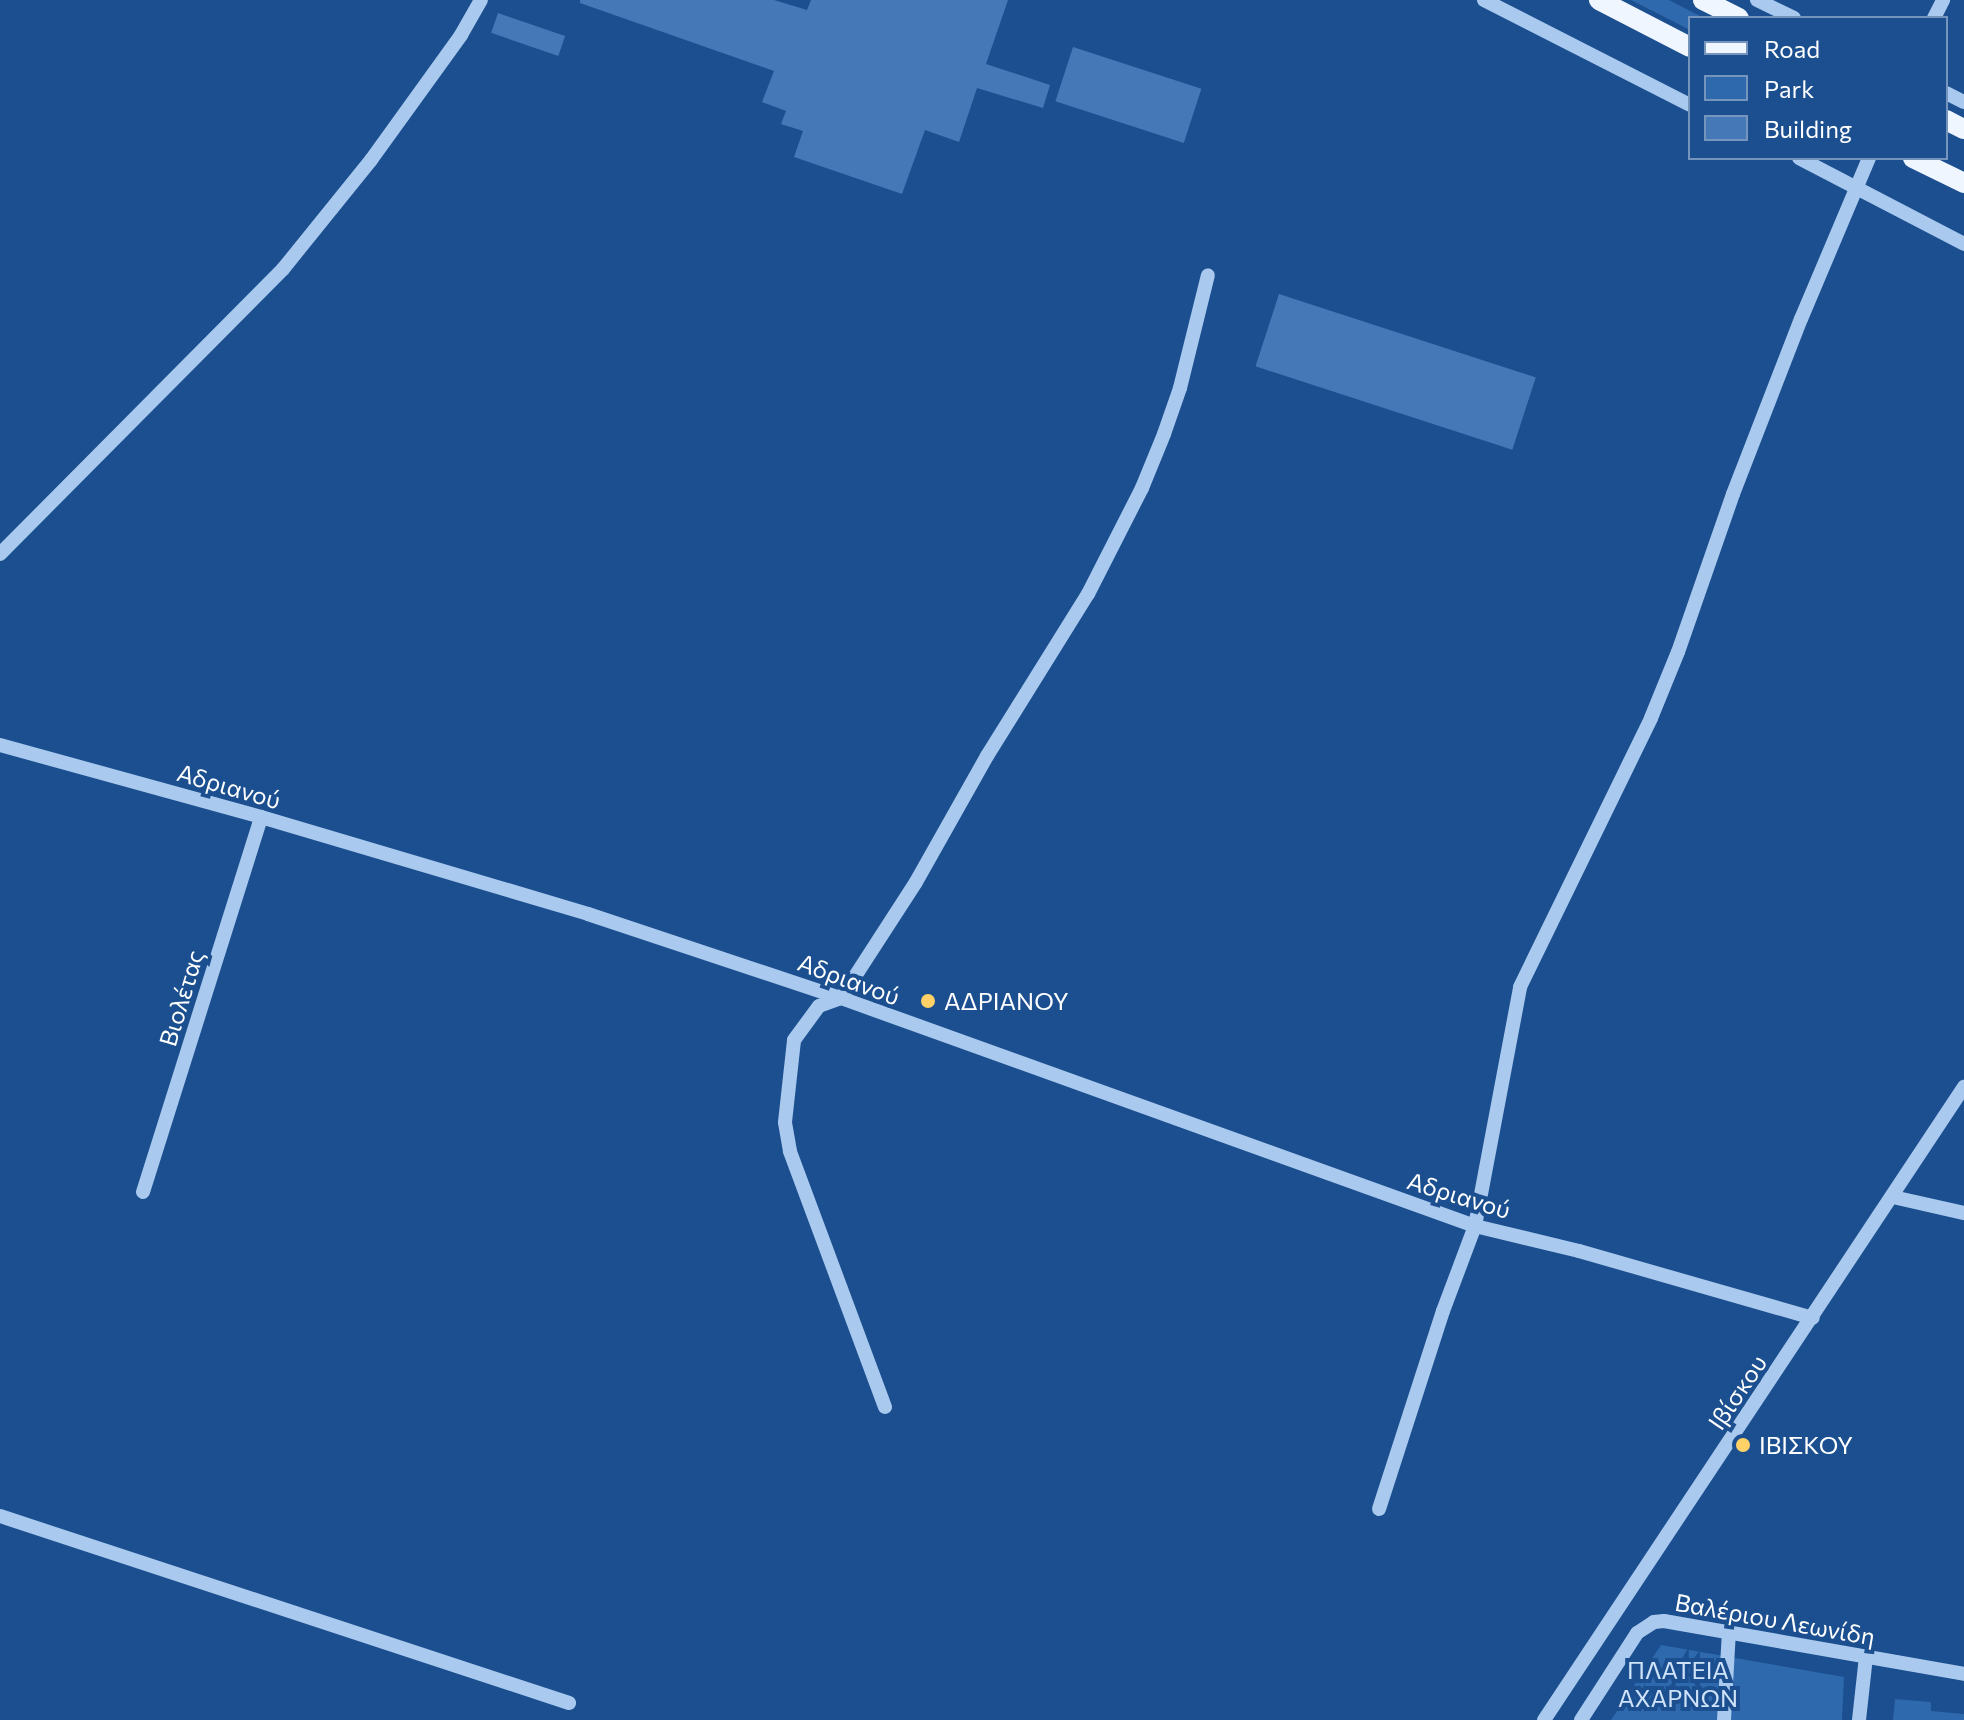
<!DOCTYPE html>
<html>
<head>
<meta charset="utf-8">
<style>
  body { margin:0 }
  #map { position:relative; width:1964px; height:1720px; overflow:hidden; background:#1b4f8f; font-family:Commissioner,sans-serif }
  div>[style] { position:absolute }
  .green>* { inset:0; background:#2e69ad }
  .building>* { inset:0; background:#4478b7; transform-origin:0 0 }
  .minor>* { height:14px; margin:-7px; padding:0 7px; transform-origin:7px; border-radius:7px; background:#a9c9ee }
  .major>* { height:20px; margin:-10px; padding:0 10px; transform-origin:10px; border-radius:10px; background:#f0f6ff }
  .dots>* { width:22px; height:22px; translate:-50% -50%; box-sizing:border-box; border:4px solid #1b4f8f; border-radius:50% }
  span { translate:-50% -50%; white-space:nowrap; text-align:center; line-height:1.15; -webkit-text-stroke:8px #1b4f8f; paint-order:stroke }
  .street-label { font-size:24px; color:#fff }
  .poi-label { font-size:24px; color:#fff }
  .left { translate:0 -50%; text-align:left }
  .park-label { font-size:24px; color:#cfe3fa }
  .legend { position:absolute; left:1688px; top:16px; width:260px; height:144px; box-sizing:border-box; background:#1b4f8f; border:2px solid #7695bc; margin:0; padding:10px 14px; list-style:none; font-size:24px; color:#fff }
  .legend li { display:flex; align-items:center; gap:16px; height:40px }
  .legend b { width:40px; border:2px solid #7695bc }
</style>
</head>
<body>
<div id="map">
  <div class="green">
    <div style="clip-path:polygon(1631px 0,1669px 0,1704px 18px,1690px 18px,1690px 30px)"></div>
    <div style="clip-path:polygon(1661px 1645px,1844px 1677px,1842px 1720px,1611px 1720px)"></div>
    <div style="clip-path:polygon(1895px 1699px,1931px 1702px,1931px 1711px,1964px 1714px,1964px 1720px,1893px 1720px)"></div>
  </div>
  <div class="building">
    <div style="clip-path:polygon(580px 0,774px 0,807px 10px,811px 0,1008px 0,986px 64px,1050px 85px,1043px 108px,977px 88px,959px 142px,925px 130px,902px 194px,794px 157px,803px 131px,781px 124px,786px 111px,762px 102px,774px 71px,580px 3px)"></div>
    <div style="left:498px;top:13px;width:71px;height:21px;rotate:19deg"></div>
    <div style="left:1073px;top:47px;width:135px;height:57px;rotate:18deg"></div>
    <div style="left:1279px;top:294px;width:270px;height:76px;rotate:18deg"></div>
  </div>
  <div class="minor">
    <div style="left:1484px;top:0;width:231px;rotate:27deg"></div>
    <div style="left:1757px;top:0;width:41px;rotate:25.9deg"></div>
    <div style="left:1934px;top:18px;width:20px;rotate:-63deg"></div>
    <div style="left:1946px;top:93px;width:20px;rotate:27deg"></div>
    <div style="left:1799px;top:158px;width:186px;rotate:27.5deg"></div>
    <div style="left:0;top:554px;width:402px;rotate:-45.2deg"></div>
    <div style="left:283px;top:269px;width:140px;rotate:-51.1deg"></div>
    <div style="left:371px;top:160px;width:154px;rotate:-54.2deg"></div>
    <div style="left:461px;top:35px;width:40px;rotate:-60.3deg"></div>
    <div style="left:0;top:745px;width:271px;rotate:15.4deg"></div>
    <div style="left:261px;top:817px;width:341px;rotate:16.5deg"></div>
    <div style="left:588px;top:914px;width:267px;rotate:18.4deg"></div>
    <div style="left:841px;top:998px;width:674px;rotate:19.78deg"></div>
    <div style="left:1475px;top:1226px;width:107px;rotate:13.5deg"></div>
    <div style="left:1579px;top:1251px;width:243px;rotate:16deg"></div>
    <div style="left:143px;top:1192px;width:393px;rotate:-72.5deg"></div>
    <div style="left:1893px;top:1197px;width:73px;rotate:12.7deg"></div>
    <div style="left:885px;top:1407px;width:273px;rotate:-110.4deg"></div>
    <div style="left:790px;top:1151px;width:29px;rotate:-100deg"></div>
    <div style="left:785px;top:1122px;width:82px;rotate:-83.7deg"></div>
    <div style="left:794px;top:1040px;width:42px;rotate:-53.7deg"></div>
    <div style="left:819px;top:1006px;width:23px;rotate:-20deg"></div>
    <div style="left:841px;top:998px;width:138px;rotate:-57.1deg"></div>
    <div style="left:916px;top:882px;width:145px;rotate:-60.6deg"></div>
    <div style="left:987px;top:756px;width:191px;rotate:-58.1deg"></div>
    <div style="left:1088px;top:594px;width:119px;rotate:-63deg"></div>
    <div style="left:1142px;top:488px;width:58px;rotate:-67.8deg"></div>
    <div style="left:1164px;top:434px;width:49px;rotate:-70.8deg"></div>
    <div style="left:1180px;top:388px;width:116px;rotate:-76.1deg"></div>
    <div style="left:1379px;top:1509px;width:208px;rotate:-72.1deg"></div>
    <div style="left:1443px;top:1311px;width:91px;rotate:-69.4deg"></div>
    <div style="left:1475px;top:1226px;width:243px;rotate:-79.3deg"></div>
    <div style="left:1520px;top:987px;width:299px;rotate:-64deg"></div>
    <div style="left:1651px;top:718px;width:71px;rotate:-67.8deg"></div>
    <div style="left:1678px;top:652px;width:167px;rotate:-70.8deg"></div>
    <div style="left:1733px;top:494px;width:188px;rotate:-68.8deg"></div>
    <div style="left:1801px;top:319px;width:175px;rotate:-67.1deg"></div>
    <div style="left:0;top:1516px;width:599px;rotate:18.19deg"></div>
    <div style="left:1544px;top:1720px;width:760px;rotate:-56.44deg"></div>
    <div style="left:1581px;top:1720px;width:103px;rotate:-57.2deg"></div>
    <div style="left:1637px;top:1633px;width:20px;rotate:-33deg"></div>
    <div style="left:1654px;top:1622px;width:10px;rotate:-6deg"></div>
    <div style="left:1664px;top:1621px;width:305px;rotate:10deg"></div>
    <div style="left:1724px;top:1720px;width:89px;rotate:-86.8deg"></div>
    <div style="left:1859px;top:1720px;width:63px;rotate:-83.7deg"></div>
  </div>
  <div class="major">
    <div style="left:1599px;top:0;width:102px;rotate:27.3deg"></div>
    <div style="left:1703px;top:0;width:40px;rotate:26.6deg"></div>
    <div style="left:1946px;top:120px;width:20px;rotate:27deg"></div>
    <div style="left:1913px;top:158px;width:57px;rotate:26.1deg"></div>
  </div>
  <div class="dots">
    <div style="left:928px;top:1001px;background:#ffd166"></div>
    <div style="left:1743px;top:1445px;background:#ffd166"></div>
  </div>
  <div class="street-label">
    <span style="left:229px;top:786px;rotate:16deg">Αδριανού</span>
    <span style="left:849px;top:979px;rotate:20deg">Αδριανού</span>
    <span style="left:181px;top:998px;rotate:-73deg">Βιολέτας</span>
    <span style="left:1459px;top:1195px;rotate:17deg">Αδριανού</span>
    <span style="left:1737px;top:1392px;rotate:-56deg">Ιβίσκου</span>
    <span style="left:1775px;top:1619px;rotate:10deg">Βαλέριου Λεωνίδη</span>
  </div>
  <div class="poi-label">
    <span class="left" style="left:944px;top:1001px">ΑΔΡΙΑΝΟΥ</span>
    <span class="left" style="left:1759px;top:1445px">ΙΒΙΣΚΟΥ</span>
  </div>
  <div class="park-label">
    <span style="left:1678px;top:1684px">ΠΛΑΤΕΙΑ<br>ΑΧΑΡΝΩΝ</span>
  </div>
  <ul class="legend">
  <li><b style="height:10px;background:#f0f6ff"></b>Road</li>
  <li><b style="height:22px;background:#2e69ad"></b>Park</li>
  <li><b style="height:22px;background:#4478b7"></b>Building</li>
  </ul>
</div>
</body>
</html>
